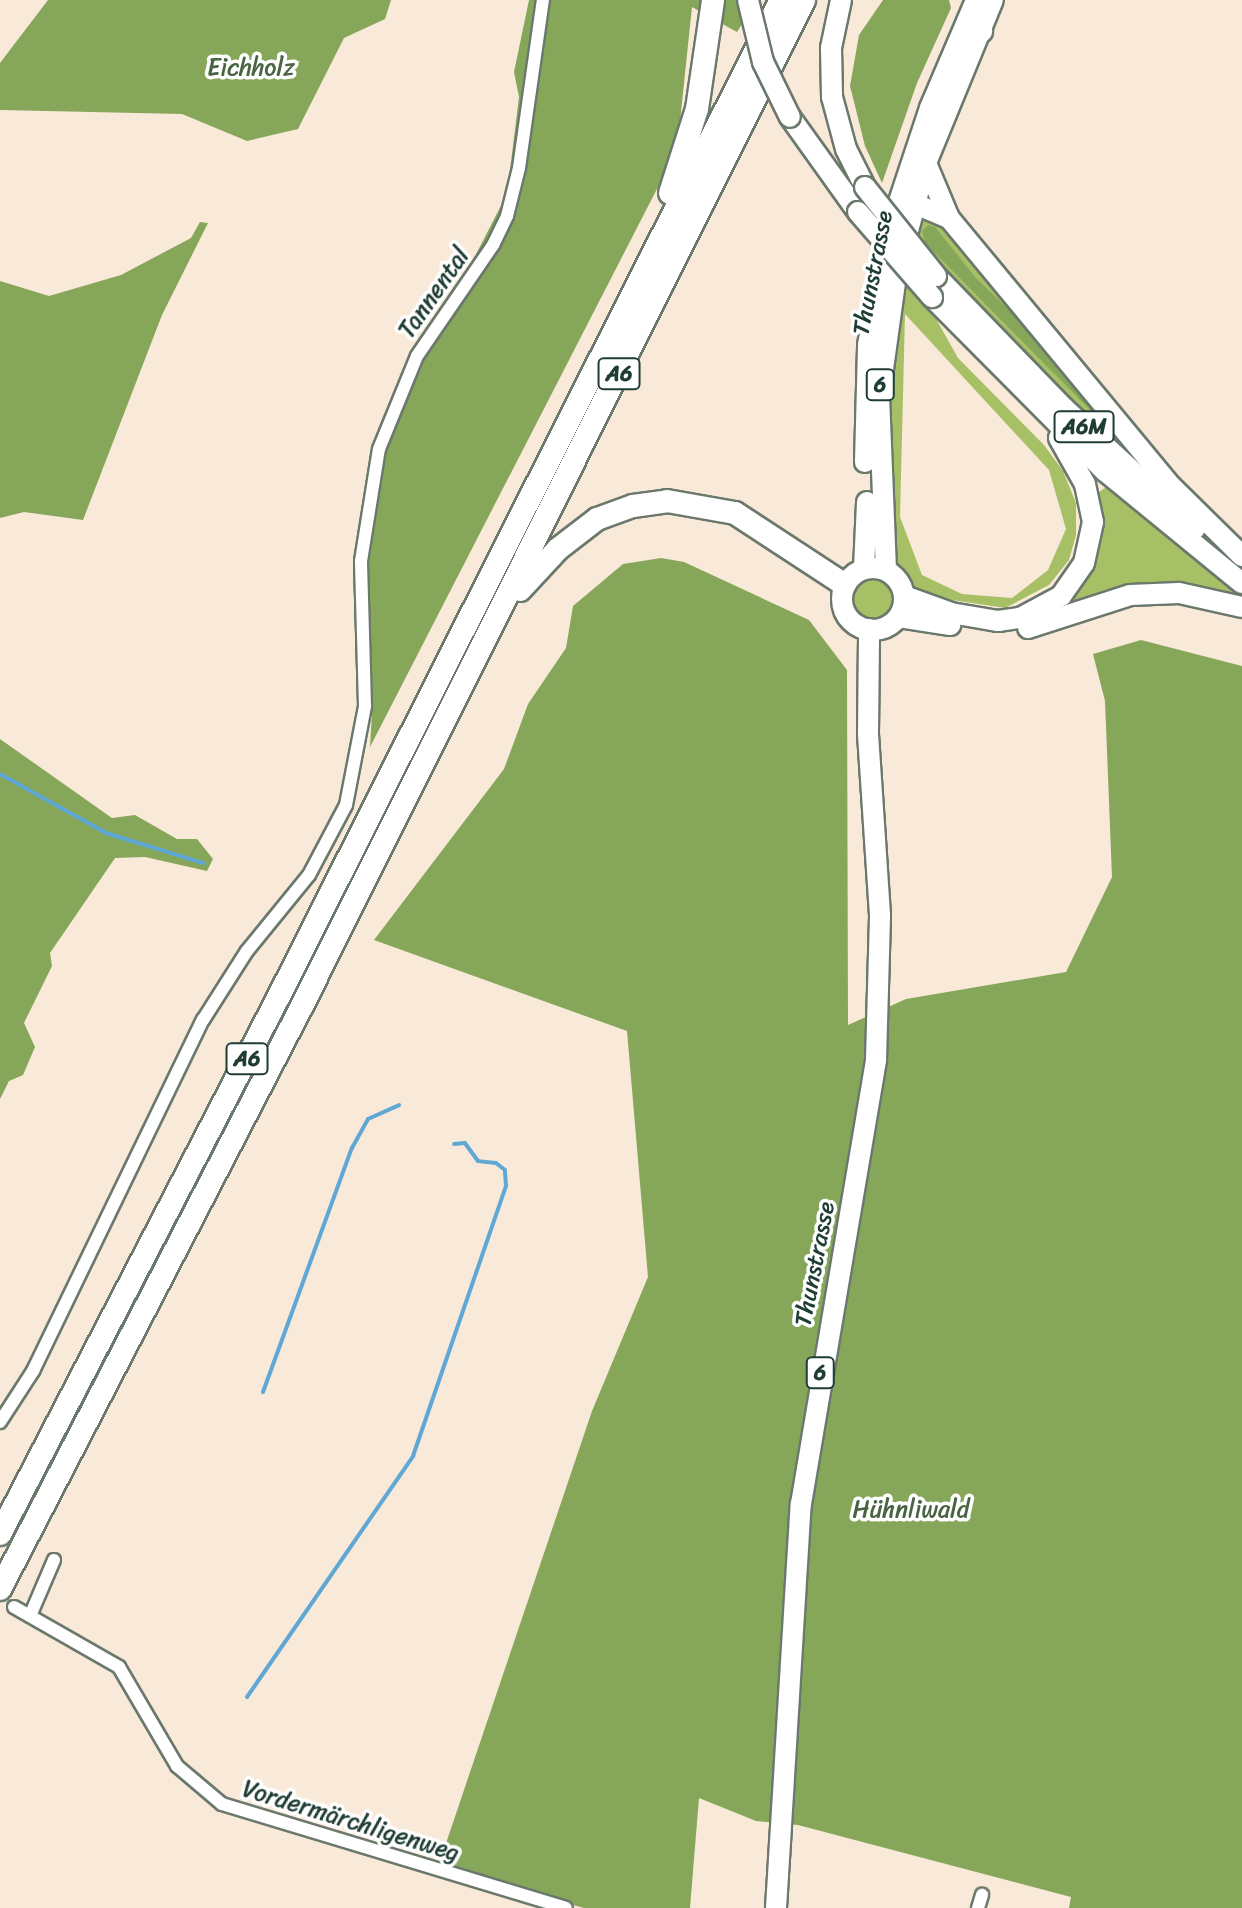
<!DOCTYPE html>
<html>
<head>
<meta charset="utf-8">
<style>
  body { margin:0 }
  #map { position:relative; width:1242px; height:1908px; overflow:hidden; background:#f9e9d8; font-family:Sriracha,sans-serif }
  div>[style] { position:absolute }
  .green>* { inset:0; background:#a8c065 }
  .round { border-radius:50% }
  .forest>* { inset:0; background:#86a65a }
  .stream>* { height:4px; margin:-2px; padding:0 2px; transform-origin:2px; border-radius:2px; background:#5fa8d6 }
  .roads { filter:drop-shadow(2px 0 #6b796d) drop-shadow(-2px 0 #6b796d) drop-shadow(0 2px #6b796d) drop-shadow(0 -2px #6b796d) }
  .minor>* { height:12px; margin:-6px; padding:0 6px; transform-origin:6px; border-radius:6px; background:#fff }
  .primary>* { height:20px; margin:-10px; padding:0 10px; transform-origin:10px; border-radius:10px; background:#fff }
  .primary>.ring { margin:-10px; padding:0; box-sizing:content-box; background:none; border:20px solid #fff; border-radius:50% }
  .trunk>* { height:20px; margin:-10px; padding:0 10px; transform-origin:10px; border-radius:10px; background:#fff }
  .motorway>* { height:22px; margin:-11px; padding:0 11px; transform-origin:11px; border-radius:11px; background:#fff }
  .bridges { filter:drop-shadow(2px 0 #6b796d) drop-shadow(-2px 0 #6b796d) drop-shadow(0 2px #6b796d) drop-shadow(0 -2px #6b796d) }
  .trunk-bridge>* { height:20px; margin:-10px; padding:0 10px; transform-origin:10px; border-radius:10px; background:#fff }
  span { translate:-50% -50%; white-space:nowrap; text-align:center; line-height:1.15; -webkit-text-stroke:7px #fff; paint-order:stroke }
  .shield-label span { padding:2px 6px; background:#fff; border:2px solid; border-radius:6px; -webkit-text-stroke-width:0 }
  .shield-label { font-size:22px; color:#1f3d34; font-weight:700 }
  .park-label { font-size:24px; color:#486443 }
  .street-label { font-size:24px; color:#1f3d34 }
</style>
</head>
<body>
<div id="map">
  <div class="green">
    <div style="clip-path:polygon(916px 210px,937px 219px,981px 275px,1025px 319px,1131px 457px,1000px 331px,913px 236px)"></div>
    <div style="clip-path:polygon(evenodd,903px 281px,935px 317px,958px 358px,1044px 445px,1063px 471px,1076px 503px,1076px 535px,1069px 560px,1049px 585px,1005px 608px,952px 600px,941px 606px,909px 589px,896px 570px,884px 429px,903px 281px,905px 314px,1049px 470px,1066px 529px,1048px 570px,1012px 598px,962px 594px,922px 575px,900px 517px,905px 314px)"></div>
    <div style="clip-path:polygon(1106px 487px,1233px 591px,1232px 597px,1066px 608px,1064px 604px,1088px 574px,1098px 546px,1101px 521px,1095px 495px)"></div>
    <div class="round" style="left:852px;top:577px;width:44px;height:44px"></div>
  </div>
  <div class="forest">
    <div style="clip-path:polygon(48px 0,391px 0,385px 19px,344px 38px,298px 129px,247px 141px,182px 114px,0 110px,0 63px)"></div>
    <div style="clip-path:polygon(529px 0,757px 0,737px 32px,692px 7px,677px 150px,370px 747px,373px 695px,367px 577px,378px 475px,396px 410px,507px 194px,519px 97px,514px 72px)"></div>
    <div style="clip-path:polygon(883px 0,949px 0,951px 8px,917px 83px,882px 183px,865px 146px,850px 86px,859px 35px)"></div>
    <div style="clip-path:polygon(200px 222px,208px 223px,162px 315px,83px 520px,24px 512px,0 518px,0 281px,49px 296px,121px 275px,191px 238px)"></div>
    <div style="clip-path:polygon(928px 225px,935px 227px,976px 278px,1024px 324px,1102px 422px,925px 243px,922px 231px)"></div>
    <div style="clip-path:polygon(661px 558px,684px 562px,809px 620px,847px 670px,848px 1025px,906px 999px,1066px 972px,1112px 877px,1105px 701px,1093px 654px,1141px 640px,1242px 666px,1242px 1908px,1069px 1908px,1071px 1897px,798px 1825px,756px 1821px,699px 1798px,690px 1908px,584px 1908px,438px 1867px,592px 1411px,648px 1277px,627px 1031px,374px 940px,504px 769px,528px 704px,566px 648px,573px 606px,623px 564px)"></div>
    <div style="clip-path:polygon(0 739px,112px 818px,135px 815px,177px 839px,197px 839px,213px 859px,207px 871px,145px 857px,115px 858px,50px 953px,52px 966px,24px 1023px,35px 1047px,23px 1075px,9px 1081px,0 1099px)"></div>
  </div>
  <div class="stream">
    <div style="left:0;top:774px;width:121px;rotate:29.1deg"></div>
    <div style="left:106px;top:833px;width:102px;rotate:17.2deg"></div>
    <div style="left:263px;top:1392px;width:260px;rotate:-70deg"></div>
    <div style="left:352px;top:1148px;width:33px;rotate:-61deg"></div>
    <div style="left:368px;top:1119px;width:34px;rotate:-24deg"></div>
    <div style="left:247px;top:1697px;width:293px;rotate:-55.4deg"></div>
    <div style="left:413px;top:1456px;width:286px;rotate:-71deg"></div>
    <div style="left:506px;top:1186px;width:16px;rotate:-94deg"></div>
    <div style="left:505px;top:1170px;width:11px;rotate:-142deg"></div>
    <div style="left:496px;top:1163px;width:18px;rotate:-174deg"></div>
    <div style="left:478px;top:1161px;width:22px;rotate:-126deg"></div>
    <div style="left:465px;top:1143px;width:11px;rotate:175deg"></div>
  </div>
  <div class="roads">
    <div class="minor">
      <div style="left:0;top:1422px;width:61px;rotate:-57.1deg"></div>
      <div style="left:33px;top:1371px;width:390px;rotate:-64.2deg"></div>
      <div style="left:203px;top:1020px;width:82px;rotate:-57.5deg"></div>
      <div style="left:247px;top:951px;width:98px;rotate:-50.8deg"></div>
      <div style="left:309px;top:875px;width:79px;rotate:-62.1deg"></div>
      <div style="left:346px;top:805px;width:101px;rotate:-79.1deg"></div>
      <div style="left:365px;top:706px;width:145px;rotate:-91.6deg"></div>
      <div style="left:361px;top:561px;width:113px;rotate:-80.9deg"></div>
      <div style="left:379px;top:449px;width:100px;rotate:-67.8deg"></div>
      <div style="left:417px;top:356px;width:135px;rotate:-55.6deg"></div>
      <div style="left:493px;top:245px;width:32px;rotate:-64deg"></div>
      <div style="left:507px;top:216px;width:49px;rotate:-76deg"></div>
      <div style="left:519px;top:168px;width:170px;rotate:-81.9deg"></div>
      <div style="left:14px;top:1607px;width:121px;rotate:29.7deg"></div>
      <div style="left:119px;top:1667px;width:115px;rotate:59.6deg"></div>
      <div style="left:177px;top:1766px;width:59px;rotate:40.2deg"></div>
      <div style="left:222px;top:1804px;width:359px;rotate:16.8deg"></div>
      <div style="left:30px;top:1616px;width:61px;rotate:-66.8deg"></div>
      <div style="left:978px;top:1908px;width:14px;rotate:-73deg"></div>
    </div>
    <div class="primary">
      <div style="left:865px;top:462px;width:117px;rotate:-88.5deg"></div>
      <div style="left:868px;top:345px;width:115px;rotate:-79.5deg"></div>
      <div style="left:889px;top:232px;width:131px;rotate:-71.7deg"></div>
      <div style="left:930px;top:108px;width:117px;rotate:-66.9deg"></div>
      <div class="ring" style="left:842px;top:568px;width:42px;height:42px"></div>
      <div style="left:864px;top:569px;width:67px;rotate:-87.4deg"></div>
      <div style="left:886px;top:570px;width:172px;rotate:-92.3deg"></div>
      <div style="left:879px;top:398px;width:123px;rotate:-82.1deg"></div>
      <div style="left:896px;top:276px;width:117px;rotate:-75.1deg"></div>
      <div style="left:926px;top:163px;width:176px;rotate:-67.7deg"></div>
      <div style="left:776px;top:1908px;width:405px;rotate:-86.5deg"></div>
      <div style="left:801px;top:1504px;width:450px;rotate:-80.4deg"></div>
      <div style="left:876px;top:1060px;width:145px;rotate:-88.4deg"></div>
      <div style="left:880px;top:915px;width:182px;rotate:-93.8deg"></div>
      <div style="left:868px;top:733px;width:104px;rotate:-89.4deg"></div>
    </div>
    <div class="trunk">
      <div style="left:841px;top:0;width:49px;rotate:101.8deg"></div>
      <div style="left:831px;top:48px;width:49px;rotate:88.8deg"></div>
      <div style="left:832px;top:97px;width:54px;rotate:74.9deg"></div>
      <div style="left:846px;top:149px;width:42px;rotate:63.4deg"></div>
      <div style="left:790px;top:117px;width:117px;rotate:54.4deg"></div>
      <div style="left:926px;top:163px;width:60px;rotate:67.3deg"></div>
      <div style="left:949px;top:218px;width:348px;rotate:50.4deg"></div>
      <div style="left:1171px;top:486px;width:100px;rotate:44.6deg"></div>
      <div style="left:896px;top:208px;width:18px;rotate:-16deg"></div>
      <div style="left:913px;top:203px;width:39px;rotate:23deg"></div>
      <div style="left:936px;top:276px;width:184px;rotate:45.9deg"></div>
      <div style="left:1064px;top:408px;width:178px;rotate:42.7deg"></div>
      <div style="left:932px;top:297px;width:245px;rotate:45.2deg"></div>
      <div style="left:1105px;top:471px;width:177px;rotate:39.3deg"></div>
      <div style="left:904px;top:596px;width:50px;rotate:19.9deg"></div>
      <div style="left:951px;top:613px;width:48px;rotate:9.7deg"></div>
      <div style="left:998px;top:621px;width:22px;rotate:-8deg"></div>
      <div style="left:1020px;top:618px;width:47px;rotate:-28.2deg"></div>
      <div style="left:1061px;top:596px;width:40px;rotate:-55.1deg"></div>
      <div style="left:1084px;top:563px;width:42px;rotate:-77.6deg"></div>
      <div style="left:1093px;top:522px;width:39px;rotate:-102deg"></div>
      <div style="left:1085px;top:484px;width:53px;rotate:-119.5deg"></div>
      <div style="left:899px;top:617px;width:52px;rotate:8.9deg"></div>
      <div style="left:1028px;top:628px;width:107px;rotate:-17.9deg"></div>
      <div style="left:1130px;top:595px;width:49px;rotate:-2.3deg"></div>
      <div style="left:1179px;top:593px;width:65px;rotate:12.5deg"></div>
    </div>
    <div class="motorway">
      <div style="left:979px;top:0;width:31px;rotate:86deg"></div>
      <div style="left:670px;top:193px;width:88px;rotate:-72.2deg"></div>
      <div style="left:697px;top:109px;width:110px;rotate:-81.6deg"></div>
      <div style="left:520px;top:590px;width:56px;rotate:-47.2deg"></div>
      <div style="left:558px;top:549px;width:49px;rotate:-37.6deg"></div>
      <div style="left:597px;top:519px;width:38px;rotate:-20deg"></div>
      <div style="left:633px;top:506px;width:34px;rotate:-8deg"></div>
      <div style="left:667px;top:501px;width:69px;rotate:10deg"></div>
      <div style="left:735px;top:513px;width:131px;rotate:33.2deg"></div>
      <div style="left:0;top:1534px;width:606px;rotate:-62.59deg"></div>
      <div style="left:279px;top:996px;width:1115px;rotate:-63.25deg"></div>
      <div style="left:0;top:1589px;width:657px;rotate:-62.62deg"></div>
      <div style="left:302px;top:1006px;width:1124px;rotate:-63.48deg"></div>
    </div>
  </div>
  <div class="bridges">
    <div class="trunk-bridge">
      <div style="left:748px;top:0;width:64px;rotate:76.4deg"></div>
      <div style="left:763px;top:62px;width:61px;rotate:63.9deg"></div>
      <div style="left:865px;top:187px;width:114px;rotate:51.4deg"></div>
      <div style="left:858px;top:212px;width:113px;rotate:49deg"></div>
    </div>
  </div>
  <div class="shield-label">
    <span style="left:619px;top:374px">A6</span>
    <span style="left:880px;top:385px">6</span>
    <span style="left:1084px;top:427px">A6M</span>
    <span style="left:247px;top:1059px">A6</span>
    <span style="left:820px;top:1373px">6</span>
  </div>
  <div class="park-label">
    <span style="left:251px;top:68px">Eichholz</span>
    <span style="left:911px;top:1510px">Hühnliwald</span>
  </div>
  <div class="street-label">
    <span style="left:873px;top:273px;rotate:-79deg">Thunstrasse</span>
    <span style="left:434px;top:293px;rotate:-55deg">Tannental</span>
    <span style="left:815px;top:1264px;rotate:-79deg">Thunstrasse</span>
    <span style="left:351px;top:1821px;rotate:17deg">Vordermärchligenweg</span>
  </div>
</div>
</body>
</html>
